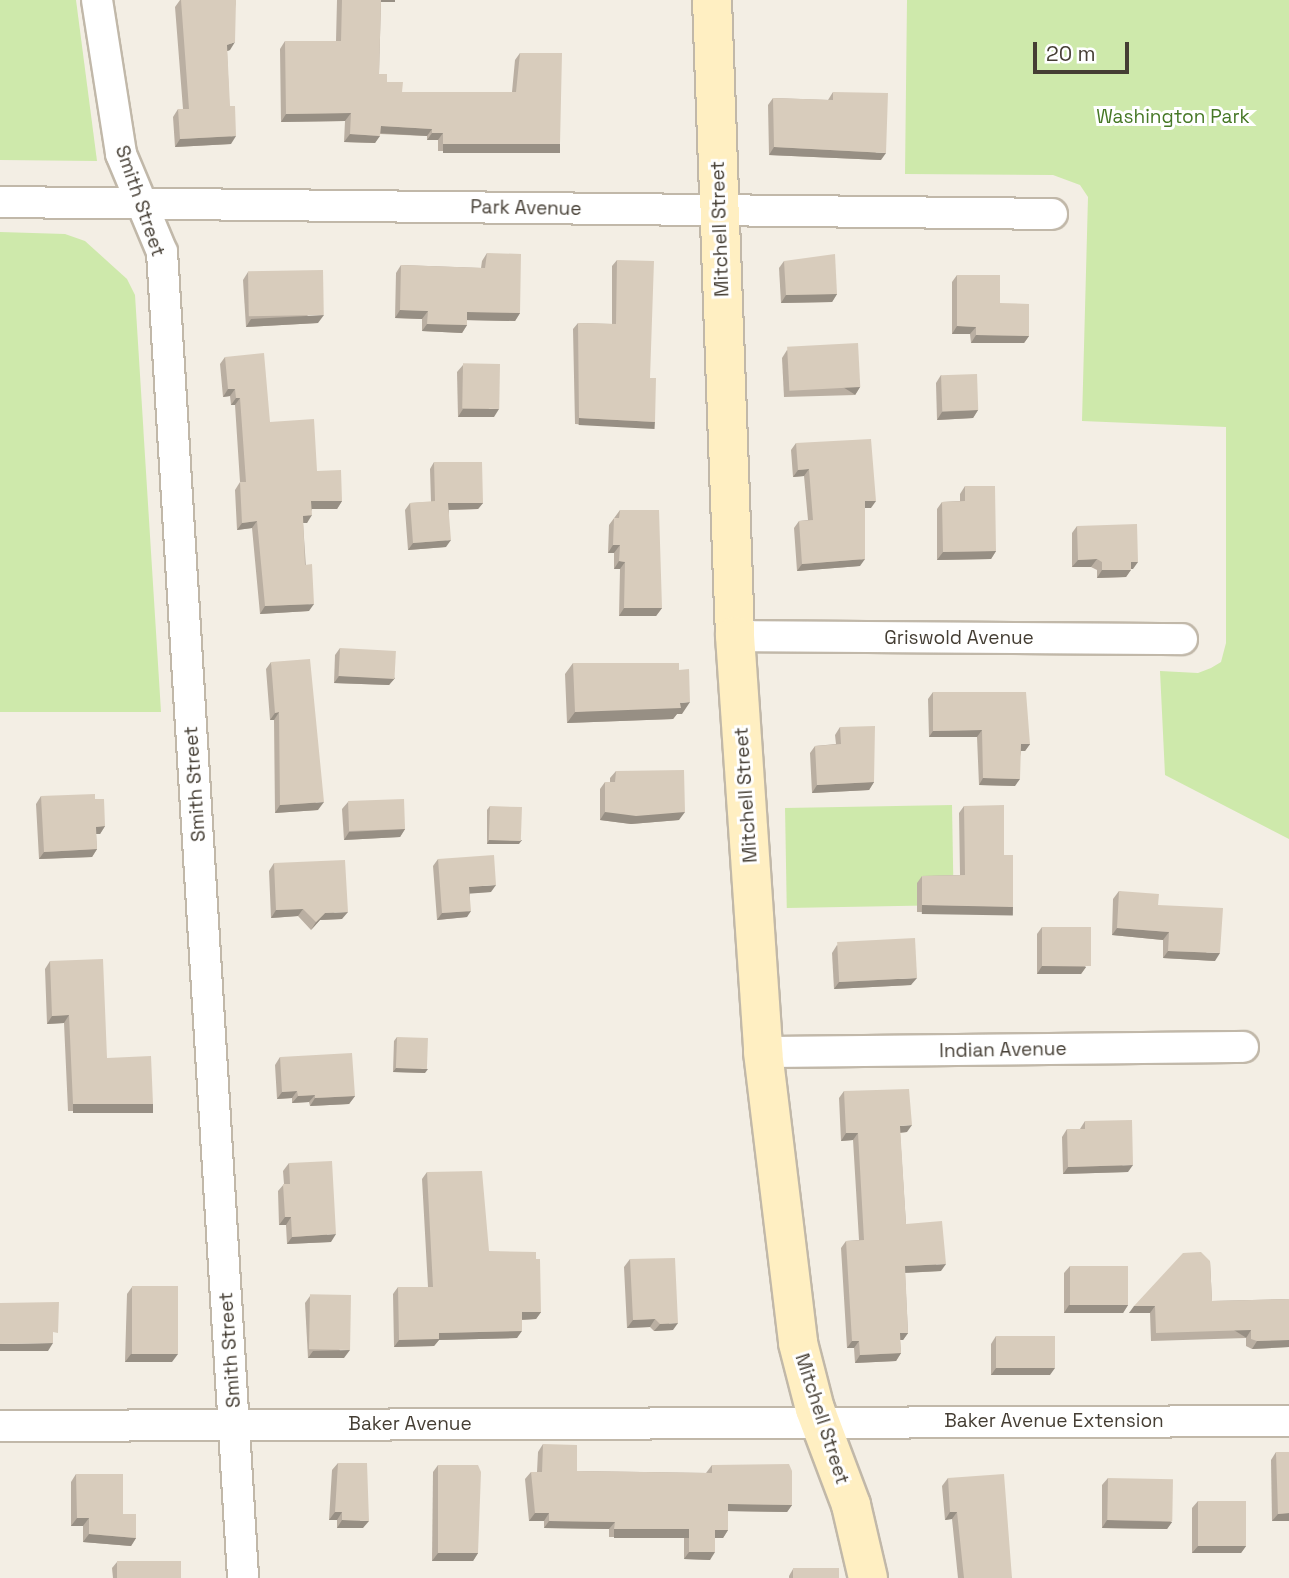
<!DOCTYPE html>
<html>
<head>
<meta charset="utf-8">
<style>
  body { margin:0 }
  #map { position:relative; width:1289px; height:1578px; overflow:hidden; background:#f3eee4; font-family:"Space Grotesk",sans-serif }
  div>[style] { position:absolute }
  .green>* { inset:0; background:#cee9ab; transform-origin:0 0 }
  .roads { filter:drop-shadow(2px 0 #c1b8a9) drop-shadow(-2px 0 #c1b8a9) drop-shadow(0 2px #c1b8a9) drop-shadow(0 -2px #c1b8a9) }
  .street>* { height:30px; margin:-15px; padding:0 15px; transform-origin:15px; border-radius:15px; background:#fff }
  .secondary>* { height:38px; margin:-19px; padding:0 19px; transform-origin:19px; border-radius:19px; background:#ffefc2 }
  .wall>* { inset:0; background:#baafa2 }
  .shaded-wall>* { inset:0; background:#978f84; transform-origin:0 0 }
  .building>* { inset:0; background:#d8ccbc; transform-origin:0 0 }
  span { translate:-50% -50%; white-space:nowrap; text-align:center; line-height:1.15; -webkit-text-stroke:6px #fff; paint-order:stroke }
  .park-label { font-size:19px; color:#467826 }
  .street-label { font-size:19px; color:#453e34 }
  .scale { position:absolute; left:1033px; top:42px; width:96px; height:32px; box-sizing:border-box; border:4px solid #453e34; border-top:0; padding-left:9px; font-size:21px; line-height:24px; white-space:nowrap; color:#453e34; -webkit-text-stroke:5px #fff; paint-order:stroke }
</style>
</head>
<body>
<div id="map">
  <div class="green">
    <div style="clip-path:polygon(0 0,76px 0,97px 161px,0 160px)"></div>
    <div style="clip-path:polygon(907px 0,1289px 0,1289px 839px,1165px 775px,1160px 671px,1198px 673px,1211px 668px,1221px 662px,1226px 643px,1226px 427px,1082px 421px,1088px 197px,1080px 185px,1053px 175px,905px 174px)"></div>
    <div style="clip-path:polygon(0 232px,65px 234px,85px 241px,127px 279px,135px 295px,161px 712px,0 712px)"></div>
    <div style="left:952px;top:805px;width:100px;height:167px;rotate:89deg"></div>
  </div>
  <div class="roads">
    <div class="street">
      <div style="left:97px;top:0;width:156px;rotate:81.1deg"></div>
      <div style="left:121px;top:154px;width:106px;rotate:67.3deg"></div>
      <div style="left:162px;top:252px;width:1328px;rotate:86.5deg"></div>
      <div style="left:0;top:202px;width:1052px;rotate:0.65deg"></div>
      <div style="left:735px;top:636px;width:447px;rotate:0.4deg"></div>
      <div style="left:763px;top:1052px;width:480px;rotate:-0.6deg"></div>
      <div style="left:0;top:1426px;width:1289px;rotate:-0.22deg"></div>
    </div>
    <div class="secondary">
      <div style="left:712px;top:0;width:636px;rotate:87.93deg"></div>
      <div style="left:735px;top:636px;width:417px;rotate:86.1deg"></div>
      <div style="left:763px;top:1052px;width:293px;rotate:83.1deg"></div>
      <div style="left:798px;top:1343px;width:68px;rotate:75.6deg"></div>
      <div style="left:815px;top:1409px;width:103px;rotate:69.4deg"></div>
      <div style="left:851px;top:1505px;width:75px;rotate:76.9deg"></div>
    </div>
  </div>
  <div class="wall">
    <div style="clip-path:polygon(180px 0,236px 0,230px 50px,227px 51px,231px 144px,175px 147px,173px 117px,178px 109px,183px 109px,175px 7px)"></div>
    <div style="clip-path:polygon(337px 0,395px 0,394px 2px,381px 2px,379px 74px,387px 82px,402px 92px,512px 92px,515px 60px,520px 53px,560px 144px,555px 151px,438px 151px,438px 140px,427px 140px,427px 136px,380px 134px,375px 143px,344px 142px,345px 121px,281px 122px,280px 49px,285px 41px,336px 41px)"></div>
    <div style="clip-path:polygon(833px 92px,881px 160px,769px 155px,768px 105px,773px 98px,828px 100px)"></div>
    <div style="clip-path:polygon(487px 253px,520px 313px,515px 321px,467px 320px,467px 325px,462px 333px,422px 331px,422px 319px,395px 318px,396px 273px,401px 265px,481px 268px,482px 261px)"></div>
    <div style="clip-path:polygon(617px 260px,650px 378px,655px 422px,651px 428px,575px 424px,573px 329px,578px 323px,612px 324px,612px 266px)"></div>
    <div style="clip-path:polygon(784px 261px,837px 294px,832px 302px,781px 303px,779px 268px)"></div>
    <div style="clip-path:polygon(248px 272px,318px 323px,246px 327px,243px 280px)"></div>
    <div style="clip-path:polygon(957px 275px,1000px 303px,1029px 336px,1024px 343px,971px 343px,970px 334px,952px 334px,952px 282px)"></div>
    <div style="clip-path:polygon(787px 350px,860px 387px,855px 395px,784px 397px,782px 358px)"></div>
    <div style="clip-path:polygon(225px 357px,270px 422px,317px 471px,342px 501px,337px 509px,312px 509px,307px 523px,303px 523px,309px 611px,260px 614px,252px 528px,237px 530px,235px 490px,240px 482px,235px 405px,231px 405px,230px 396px,223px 397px,220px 364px)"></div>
    <div style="clip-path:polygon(463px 365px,494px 417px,458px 417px,457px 372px)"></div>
    <div style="clip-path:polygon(941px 375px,978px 410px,973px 418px,937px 420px,936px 383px)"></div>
    <div style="clip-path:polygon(796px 443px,871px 508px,865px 508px,860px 566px,797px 571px,794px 528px,799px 521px,808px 520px,804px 476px,793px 477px,791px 450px)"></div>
    <div style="clip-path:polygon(434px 462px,483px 503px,478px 509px,449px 510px,446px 547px,408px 550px,405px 510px,410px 503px,431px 502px,430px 469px)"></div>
    <div style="clip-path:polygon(965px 486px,996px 551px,991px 559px,937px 560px,937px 509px,942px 502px,960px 501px,960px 494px)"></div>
    <div style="clip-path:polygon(620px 510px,662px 608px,656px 616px,619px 616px,620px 569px,614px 569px,614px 553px,608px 553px,609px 525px)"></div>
    <div style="clip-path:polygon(1077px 526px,1133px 569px,1131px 569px,1126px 577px,1097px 578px,1097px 570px,1091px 567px,1072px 567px,1072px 533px)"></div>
    <div style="clip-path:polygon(340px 648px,395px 678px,389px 685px,334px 683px,335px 655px)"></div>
    <div style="clip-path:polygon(271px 662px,318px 810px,275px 813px,274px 720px,270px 720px,266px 669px)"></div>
    <div style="clip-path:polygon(573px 663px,679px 670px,682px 714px,677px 714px,673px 719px,567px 723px,565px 674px)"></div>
    <div style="clip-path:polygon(933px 692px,1030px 744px,1025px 751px,1021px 751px,1015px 786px,979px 785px,977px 737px,929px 737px,928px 699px)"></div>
    <div style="clip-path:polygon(840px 727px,874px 782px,869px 790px,812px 793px,810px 753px,815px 746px,836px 744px,835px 735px)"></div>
    <div style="clip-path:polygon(616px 771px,679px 820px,631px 824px,600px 820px,600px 789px,605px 782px,610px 782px,610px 778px)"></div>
    <div style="clip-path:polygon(41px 796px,95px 799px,105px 826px,100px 834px,96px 834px,97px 849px,92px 857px,39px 859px,36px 804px)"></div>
    <div style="clip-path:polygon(348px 802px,405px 829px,400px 837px,344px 840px,342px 809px)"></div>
    <div style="clip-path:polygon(490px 806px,519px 844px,487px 844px,487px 810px)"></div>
    <div style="clip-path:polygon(964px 806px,1004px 855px,1009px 914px,917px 912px,917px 883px,922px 876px,960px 875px,959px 813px)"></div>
    <div style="clip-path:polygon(438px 859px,491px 892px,470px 893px,467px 917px,437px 920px,433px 866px)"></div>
    <div style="clip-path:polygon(274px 863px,342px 919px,320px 920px,311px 930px,298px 916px,271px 918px,269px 871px)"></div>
    <div style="clip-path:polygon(1119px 891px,1158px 905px,1215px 961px,1163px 958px,1163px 940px,1112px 935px,1113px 899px)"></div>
    <div style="clip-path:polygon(1042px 927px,1086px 967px,1081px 974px,1037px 974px,1037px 934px)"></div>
    <div style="clip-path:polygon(837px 945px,911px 985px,834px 989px,832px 953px)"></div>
    <div style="clip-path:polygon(50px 961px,107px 1058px,153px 1104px,148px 1111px,68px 1111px,64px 1023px,47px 1024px,45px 969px)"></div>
    <div style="clip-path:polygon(397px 1037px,425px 1073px,393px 1072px,394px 1041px)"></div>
    <div style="clip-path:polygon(280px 1057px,355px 1096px,349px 1104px,310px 1106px,309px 1102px,292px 1103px,292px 1098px,277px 1099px,275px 1065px)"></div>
    <div style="clip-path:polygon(844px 1091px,907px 1132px,900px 1133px,906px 1224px,941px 1271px,905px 1273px,908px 1333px,903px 1340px,900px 1340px,901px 1353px,896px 1361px,855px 1363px,854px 1348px,847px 1348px,841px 1248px,846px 1241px,859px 1240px,853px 1140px,841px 1141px,839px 1098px)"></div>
    <div style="clip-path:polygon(1085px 1121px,1128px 1172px,1063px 1174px,1062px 1137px,1067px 1129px,1080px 1129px)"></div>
    <div style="clip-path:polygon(289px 1163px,331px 1242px,287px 1244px,286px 1225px,279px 1225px,278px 1191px,284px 1184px,283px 1171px)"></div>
    <div style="clip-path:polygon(427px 1172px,489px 1251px,541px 1312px,536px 1319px,522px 1320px,517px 1338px,439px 1340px,434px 1346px,394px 1347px,393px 1294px,398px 1287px,428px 1287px,422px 1179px)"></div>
    <div style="clip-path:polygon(630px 1259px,673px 1330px,654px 1331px,650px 1327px,627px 1328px,624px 1267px)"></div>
    <div style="clip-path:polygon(1210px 1261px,1212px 1301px,1289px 1299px,1289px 1347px,1252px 1349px,1246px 1346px,1246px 1338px,1151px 1341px,1150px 1313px,1129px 1313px)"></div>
    <div style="clip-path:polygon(1070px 1266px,1128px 1305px,1123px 1313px,1064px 1313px,1064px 1273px)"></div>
    <div style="clip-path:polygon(132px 1287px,172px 1362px,125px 1362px,127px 1294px)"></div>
    <div style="clip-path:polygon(310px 1296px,344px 1358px,308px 1358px,305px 1303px)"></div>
    <div style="clip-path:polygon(996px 1336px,1050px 1375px,991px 1375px,991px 1344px)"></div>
    <div style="clip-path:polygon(543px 1444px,577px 1471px,706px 1473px,712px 1465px,792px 1505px,787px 1512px,728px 1511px,728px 1530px,723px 1538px,715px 1538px,710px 1560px,684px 1559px,684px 1537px,609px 1537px,609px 1529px,544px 1528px,544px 1521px,529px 1521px,525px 1479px,531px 1472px,537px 1472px,538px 1452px)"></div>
    <div style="clip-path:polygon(1276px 1452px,1289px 1521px,1272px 1521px,1271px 1460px)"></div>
    <div style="clip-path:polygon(338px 1463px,363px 1528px,337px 1528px,337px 1520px,329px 1520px,332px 1470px)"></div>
    <div style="clip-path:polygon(438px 1465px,478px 1553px,473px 1561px,432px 1561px,433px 1472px)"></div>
    <div style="clip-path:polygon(76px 1474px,123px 1514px,136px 1538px,131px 1546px,83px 1542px,83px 1526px,71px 1526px,71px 1482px)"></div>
    <div style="clip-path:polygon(948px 1478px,1012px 1578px,958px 1578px,952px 1519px,945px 1520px,942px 1486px)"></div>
    <div style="clip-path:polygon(1108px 1478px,1172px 1522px,1167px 1529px,1102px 1528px,1102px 1485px)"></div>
    <div style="clip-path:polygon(1198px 1501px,1246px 1546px,1241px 1553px,1192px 1553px,1192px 1508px)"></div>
    <div style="clip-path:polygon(117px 1562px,181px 1578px,113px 1578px,112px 1568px)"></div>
    <div style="clip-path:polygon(793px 1569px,839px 1578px,789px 1578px,789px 1576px)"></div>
  </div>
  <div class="shaded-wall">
    <div style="left:377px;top:0;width:18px;height:2px"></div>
    <div style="clip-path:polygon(235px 42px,230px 50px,221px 53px,227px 45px)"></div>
    <div style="clip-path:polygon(351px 113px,345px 121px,281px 122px,286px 114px)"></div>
    <div style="clip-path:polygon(381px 126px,432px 129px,427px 136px,376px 133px)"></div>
    <div style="clip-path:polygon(432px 133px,443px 133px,438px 140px,427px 140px)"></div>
    <div style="clip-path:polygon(350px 134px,380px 136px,375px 143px,344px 142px)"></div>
    <div style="clip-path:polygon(236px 136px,231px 144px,175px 147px,180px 139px)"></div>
    <div style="left:443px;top:144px;width:117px;height:9px"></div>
    <div style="clip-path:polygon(774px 147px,886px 153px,881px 160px,769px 155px)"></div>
    <div style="clip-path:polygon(837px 294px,832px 302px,781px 303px,786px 295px)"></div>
    <div style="clip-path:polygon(400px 310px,428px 311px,422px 319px,395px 318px)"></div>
    <div style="clip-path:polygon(467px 312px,520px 313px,515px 321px,462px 320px)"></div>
    <div style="clip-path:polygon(324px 315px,318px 323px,246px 327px,251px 319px)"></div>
    <div style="clip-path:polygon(427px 324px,467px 325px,462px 333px,422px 331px)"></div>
    <div style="clip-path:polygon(957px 326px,976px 327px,970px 334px,952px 334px)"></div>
    <div style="clip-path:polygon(976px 335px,1029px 336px,1024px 343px,971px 343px)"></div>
    <div style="left:860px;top:387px;width:9px;height:71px;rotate:122deg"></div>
    <div style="clip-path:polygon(228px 389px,235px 389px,230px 396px,223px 397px)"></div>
    <div style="clip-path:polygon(236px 398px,240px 398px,235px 405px,231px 405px)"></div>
    <div style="clip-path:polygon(463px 409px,499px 409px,494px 417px,458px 417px)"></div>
    <div style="clip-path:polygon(978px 410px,973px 418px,937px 420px,942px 412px)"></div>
    <div style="left:579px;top:418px;width:76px;height:7px;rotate:3deg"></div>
    <div style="clip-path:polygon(809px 469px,804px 476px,793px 477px,798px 470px)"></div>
    <div style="clip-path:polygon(311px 501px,342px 501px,337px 509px,306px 509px)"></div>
    <div style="clip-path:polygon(865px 501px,876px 501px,871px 508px,859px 508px)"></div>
    <div style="clip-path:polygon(448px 503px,483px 503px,478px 509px,443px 510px)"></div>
    <div style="clip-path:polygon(312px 515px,307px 523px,298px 523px,303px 516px)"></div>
    <div style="clip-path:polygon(257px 521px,252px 528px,237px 530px,242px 523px)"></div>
    <div style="clip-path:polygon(451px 540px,446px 547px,408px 550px,413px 543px)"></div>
    <div style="clip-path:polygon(613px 545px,620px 545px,614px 553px,608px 553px)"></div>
    <div style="clip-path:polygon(996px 551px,991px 559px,937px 560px,943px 552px)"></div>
    <div style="clip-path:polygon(865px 559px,860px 566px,797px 571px,802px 564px)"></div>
    <div style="clip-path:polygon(1097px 559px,1091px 567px,1072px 567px,1078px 560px)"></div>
    <div style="clip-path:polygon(619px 561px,625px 562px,620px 569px,614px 569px)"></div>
    <div style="clip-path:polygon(1131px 562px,1138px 562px,1133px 569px,1126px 569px)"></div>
    <div style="clip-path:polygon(1102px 570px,1131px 570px,1126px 577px,1097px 578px)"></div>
    <div style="clip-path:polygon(314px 604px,309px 611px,260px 614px,265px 606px)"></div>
    <div style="clip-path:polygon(624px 608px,662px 608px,656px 616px,619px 616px)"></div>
    <div style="clip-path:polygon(339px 676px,395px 678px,389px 685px,334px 683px)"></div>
    <div style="clip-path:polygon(690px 702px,682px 714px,677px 714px,673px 719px,567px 723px,575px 712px)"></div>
    <div style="clip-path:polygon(279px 712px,274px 720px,270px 720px,275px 713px)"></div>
    <div style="clip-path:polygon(982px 730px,977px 737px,929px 737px,933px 731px)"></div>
    <div style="clip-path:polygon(1021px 744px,1030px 744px,1025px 751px,1016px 751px)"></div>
    <div style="clip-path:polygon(983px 778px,1020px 779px,1015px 786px,979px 785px)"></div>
    <div style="clip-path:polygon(874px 782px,869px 790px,812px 793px,817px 785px)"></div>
    <div style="clip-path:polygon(324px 802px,318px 810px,275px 813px,280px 805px)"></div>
    <div style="clip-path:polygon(605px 812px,685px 812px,679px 820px,631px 824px,600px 820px)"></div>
    <div style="clip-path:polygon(105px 826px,100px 834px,90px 834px,96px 827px)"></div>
    <div style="clip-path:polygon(405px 829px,400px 837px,344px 840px,349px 832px)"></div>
    <div style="clip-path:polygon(489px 840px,522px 840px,519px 844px,487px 844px)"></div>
    <div style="clip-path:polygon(97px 849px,92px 857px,39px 859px,44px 852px)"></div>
    <div style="clip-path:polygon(496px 885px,491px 892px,465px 894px,469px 887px)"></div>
    <div style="left:922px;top:905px;width:91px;height:9px;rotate:1deg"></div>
    <div style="clip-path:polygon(303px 909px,298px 916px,271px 918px,276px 910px)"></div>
    <div style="clip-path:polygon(471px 911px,467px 917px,437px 920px,442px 913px)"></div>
    <div style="clip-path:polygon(348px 912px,342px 919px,320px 920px,311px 930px,316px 922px,325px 913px)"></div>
    <div style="clip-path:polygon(1117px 928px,1169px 932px,1163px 940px,1112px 935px)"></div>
    <div style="clip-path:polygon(1168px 951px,1220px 953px,1215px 961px,1163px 958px)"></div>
    <div style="clip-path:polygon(1042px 966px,1086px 967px,1081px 974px,1037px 974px)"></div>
    <div style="clip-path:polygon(917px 978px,911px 985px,834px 989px,839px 982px)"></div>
    <div style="clip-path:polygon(69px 1015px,64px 1023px,47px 1024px,52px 1016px)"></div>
    <div style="clip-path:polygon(396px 1068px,428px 1069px,425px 1073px,393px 1072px)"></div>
    <div style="clip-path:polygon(297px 1091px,292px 1098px,277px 1099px,282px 1092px)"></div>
    <div style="clip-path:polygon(315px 1095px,309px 1102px,292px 1103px,298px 1096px)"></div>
    <div style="clip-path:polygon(355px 1096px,349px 1104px,310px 1106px,315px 1098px)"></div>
    <div style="left:73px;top:1104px;width:80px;height:9px"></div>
    <div style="clip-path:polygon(912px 1125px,907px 1132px,895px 1133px,900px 1126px)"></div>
    <div style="clip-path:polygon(846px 1133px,858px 1133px,853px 1140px,841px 1141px)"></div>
    <div style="clip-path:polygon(1133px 1165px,1128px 1172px,1063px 1174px,1068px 1167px)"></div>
    <div style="clip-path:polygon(285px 1217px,291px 1217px,286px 1225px,279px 1225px)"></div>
    <div style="clip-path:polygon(336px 1234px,331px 1242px,287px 1244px,292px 1237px)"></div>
    <div style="clip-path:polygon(946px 1264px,941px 1271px,900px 1273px,905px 1266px)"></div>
    <div style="clip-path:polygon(1069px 1305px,1128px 1305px,1123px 1313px,1064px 1313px)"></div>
    <div style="clip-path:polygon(1134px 1306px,1155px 1306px,1150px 1313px,1129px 1313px)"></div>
    <div style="clip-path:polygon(522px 1312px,541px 1312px,536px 1319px,517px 1320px)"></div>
    <div style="clip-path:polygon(655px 1319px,650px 1327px,627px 1328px,633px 1320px)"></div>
    <div style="clip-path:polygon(678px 1323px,673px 1330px,654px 1331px,660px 1324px)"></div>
    <div style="left:1251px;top:1330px;width:9px;height:95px;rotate:122deg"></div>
    <div style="clip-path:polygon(522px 1331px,517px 1338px,439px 1340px,434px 1346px,394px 1347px,399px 1340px,439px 1333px)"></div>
    <div style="clip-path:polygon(900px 1333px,908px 1333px,903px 1340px,895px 1340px)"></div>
    <div style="clip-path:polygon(1289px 1340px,1289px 1347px,1252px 1349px,1257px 1341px)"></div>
    <div style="clip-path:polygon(852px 1341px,859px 1341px,854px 1348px,847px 1348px)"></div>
    <div style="clip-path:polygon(53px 1343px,48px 1351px,0 1351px,0 1344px)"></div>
    <div style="clip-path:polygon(350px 1350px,344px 1358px,308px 1358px,313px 1351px)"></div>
    <div style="clip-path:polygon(901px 1353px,896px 1361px,855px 1363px,860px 1355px)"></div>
    <div style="clip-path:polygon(131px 1354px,178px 1354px,172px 1362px,125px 1362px)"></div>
    <div style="clip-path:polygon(996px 1368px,1055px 1368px,1050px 1375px,991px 1375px)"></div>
    <div style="clip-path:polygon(728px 1504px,792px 1505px,787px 1512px,723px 1511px)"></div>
    <div style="clip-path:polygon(335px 1512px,342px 1512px,337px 1520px,329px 1520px)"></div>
    <div style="clip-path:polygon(950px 1512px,957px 1512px,952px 1519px,945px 1520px)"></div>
    <div style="clip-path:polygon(535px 1513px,549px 1513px,544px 1521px,529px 1521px)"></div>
    <div style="clip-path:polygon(1289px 1513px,1289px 1521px,1272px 1521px,1278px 1514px)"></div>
    <div style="clip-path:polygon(77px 1518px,89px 1518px,83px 1526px,71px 1526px)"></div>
    <div style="clip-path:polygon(342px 1520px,369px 1521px,363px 1528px,337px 1528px)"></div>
    <div style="clip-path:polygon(1107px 1520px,1172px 1522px,1167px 1529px,1102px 1528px)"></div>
    <div style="clip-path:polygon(549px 1521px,615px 1522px,609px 1529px,544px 1528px)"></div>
    <div style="left:614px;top:1529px;width:75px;height:9px"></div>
    <div style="clip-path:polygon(715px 1530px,728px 1530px,723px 1538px,710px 1538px)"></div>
    <div style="clip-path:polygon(89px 1534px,136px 1538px,131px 1546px,83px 1542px)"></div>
    <div style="clip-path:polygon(1198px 1546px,1246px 1546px,1241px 1553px,1192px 1553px)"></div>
    <div style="clip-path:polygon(689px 1552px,715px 1552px,710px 1560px,684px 1559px)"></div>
    <div style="clip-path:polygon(438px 1553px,478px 1553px,473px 1561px,432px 1561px)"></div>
  </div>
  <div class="building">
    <div style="clip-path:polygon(181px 0,236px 0,235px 42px,227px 45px,230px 106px,235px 106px,236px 136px,180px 139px,178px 109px,189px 109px)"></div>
    <div style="clip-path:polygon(342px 0,381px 0,379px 74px,387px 74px,387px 82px,403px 82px,402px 92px,516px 92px,520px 53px,562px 53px,560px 144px,443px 144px,443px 133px,432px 133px,432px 129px,381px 126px,380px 136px,350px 134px,351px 113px,286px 114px,285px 41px,341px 41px)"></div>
    <div style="clip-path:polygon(833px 92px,888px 93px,886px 153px,774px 147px,773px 98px,833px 100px)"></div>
    <div style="clip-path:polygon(487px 253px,521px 254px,520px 313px,467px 312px,467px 325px,427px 324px,428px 311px,400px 310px,401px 265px,485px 268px)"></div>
    <div style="clip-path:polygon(835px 254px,837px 294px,786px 295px,784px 261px)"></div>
    <div style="clip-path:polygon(617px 260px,654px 261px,650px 378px,656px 378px,655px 422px,579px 418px,578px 323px,616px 324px)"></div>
    <div style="left:323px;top:270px;width:45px;height:75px;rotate:89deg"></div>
    <div style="clip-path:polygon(957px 275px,1000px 275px,1000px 303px,1029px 304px,1029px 336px,976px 335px,976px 327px,957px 326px)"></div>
    <div style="left:858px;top:343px;width:44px;height:71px;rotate:87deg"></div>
    <div style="clip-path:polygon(264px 353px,270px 422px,314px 419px,317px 471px,341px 470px,342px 501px,311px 501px,312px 515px,303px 516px,305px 565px,312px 564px,314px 604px,265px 606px,257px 521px,242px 523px,240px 482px,246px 482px,240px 398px,236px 398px,235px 389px,228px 389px,225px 357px)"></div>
    <div style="left:500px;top:364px;width:45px;height:37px;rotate:91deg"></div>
    <div style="left:977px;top:374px;width:36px;height:36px;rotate:88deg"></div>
    <div style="clip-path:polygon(871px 439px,876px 501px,865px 501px,865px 559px,802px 564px,799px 521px,813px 520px,809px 469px,798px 470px,796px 443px)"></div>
    <div style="clip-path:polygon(434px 462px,482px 462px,483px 503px,448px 503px,451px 540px,413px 543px,410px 503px,435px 501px)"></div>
    <div style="clip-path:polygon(965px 486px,995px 486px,996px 551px,943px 552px,942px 502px,965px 501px)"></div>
    <div style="clip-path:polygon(620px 510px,659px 510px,662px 608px,624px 608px,625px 562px,619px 561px,620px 545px,613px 545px,614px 518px,619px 518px)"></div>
    <div style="clip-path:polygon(1137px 524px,1138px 562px,1131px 562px,1131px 570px,1102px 570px,1102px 562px,1097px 559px,1078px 560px,1077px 526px)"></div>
    <div style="left:340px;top:648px;width:56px;height:28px;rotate:3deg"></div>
    <div style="clip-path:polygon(310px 659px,324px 802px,280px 805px,279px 712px,275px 713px,271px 662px)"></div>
    <div style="clip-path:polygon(573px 663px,679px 663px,679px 670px,689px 669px,690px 702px,680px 703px,681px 708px,575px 712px)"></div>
    <div style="clip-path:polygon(933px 692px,1026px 692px,1030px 744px,1021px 744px,1020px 779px,983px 778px,982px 730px,933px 731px)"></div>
    <div style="clip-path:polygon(875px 726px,874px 782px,817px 785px,815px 746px,841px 744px,840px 727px)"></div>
    <div style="clip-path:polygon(684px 770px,685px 812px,636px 816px,605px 812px,605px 782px,615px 782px,616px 771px)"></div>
    <div style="clip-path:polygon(95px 794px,95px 799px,104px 799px,105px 826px,96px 827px,97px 849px,44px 852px,41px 796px)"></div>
    <div style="left:404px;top:799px;width:30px;height:56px;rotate:88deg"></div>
    <div style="clip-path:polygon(1004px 805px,1004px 855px,1013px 855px,1013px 907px,922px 905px,922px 876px,965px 875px,964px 806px)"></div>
    <div style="left:490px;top:806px;width:32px;height:34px;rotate:2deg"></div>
    <div style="clip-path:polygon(494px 855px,496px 885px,469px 887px,471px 911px,442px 913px,438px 859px)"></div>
    <div style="clip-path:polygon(345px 860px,348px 912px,325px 913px,316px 922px,303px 909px,276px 910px,274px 863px)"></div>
    <div style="clip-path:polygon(1119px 891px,1159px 894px,1158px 905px,1223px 908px,1220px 953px,1168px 951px,1169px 932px,1117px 928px)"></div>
    <div style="left:1042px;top:927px;width:49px;height:39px"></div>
    <div style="left:915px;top:938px;width:40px;height:78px;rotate:87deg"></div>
    <div style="clip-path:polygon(103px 959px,107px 1058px,151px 1056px,153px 1104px,73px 1104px,69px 1015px,52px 1016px,50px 961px)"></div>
    <div style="left:397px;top:1037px;width:31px;height:31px;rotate:2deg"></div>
    <div style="clip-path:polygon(352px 1053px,355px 1096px,315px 1098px,315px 1095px,298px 1096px,297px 1091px,282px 1092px,280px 1057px)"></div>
    <div style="clip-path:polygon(909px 1089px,912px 1125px,900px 1126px,906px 1224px,942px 1221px,946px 1264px,905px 1266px,908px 1333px,900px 1333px,901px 1353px,860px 1355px,859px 1341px,852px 1341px,846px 1241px,864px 1240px,858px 1133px,846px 1133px,844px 1091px)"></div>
    <div style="clip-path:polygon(1132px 1120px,1133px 1165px,1068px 1167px,1067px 1129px,1085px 1129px,1085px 1121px)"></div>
    <div style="clip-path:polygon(332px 1161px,336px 1234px,292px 1237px,291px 1217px,285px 1217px,283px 1184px,290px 1184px,289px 1163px)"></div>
    <div style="clip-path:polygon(482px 1171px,489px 1251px,536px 1252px,536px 1259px,540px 1259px,541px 1312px,522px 1312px,522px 1331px,439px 1333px,439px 1339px,399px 1340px,398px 1287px,433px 1287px,427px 1172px)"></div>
    <div style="clip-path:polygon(1201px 1252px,1210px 1261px,1212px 1301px,1289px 1299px,1289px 1340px,1257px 1341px,1251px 1339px,1251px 1330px,1156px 1333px,1155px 1306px,1134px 1306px,1183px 1253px)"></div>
    <div style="clip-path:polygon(675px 1258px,678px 1323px,660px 1324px,655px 1319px,633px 1320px,630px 1259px)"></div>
    <div style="left:1070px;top:1266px;width:58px;height:39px"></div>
    <div style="left:178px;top:1286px;width:68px;height:46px;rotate:90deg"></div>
    <div style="left:351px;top:1295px;width:55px;height:41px;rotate:91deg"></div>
    <div style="clip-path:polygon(59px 1302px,58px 1333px,53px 1332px,53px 1343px,0 1344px,0 1303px)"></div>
    <div style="left:996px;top:1336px;width:59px;height:32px"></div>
    <div style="clip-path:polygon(543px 1444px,577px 1445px,577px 1471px,712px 1473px,712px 1465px,789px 1464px,792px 1471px,792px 1505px,728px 1504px,728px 1530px,715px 1530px,715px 1552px,689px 1552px,689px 1529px,614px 1529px,615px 1522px,549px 1521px,549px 1513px,535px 1513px,531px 1472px,542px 1472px)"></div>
    <div style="clip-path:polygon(1276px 1452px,1289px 1452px,1289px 1513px,1278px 1514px)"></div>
    <div style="clip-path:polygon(338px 1463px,367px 1463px,369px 1521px,342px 1520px,342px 1512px,335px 1512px)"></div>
    <div style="clip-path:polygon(438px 1465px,478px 1465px,481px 1472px,478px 1553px,438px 1553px)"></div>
    <div style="clip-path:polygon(76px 1474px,123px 1474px,123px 1514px,136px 1514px,136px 1538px,89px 1534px,89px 1518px,77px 1518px)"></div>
    <div style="clip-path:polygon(1004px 1474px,1012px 1578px,964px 1578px,957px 1512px,950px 1512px,948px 1478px)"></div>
    <div style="left:1108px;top:1478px;width:65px;height:42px;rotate:1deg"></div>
    <div style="left:1198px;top:1501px;width:48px;height:45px"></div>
    <div style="left:181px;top:1561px;width:17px;height:64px;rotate:90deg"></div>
    <div style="left:839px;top:1568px;width:10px;height:46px;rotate:90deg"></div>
  </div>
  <div class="park-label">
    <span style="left:1173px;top:117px">Washington Park</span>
  </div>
  <div class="street-label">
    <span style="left:140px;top:201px;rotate:71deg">Smith Street</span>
    <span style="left:526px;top:208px;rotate:1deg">Park Avenue</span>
    <span style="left:720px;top:229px;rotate:-92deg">Mitchell Street</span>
    <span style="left:959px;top:638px">Griswold Avenue</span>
    <span style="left:195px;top:784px;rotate:-94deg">Smith Street</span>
    <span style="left:746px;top:795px;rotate:-94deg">Mitchell Street</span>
    <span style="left:1003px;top:1050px;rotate:-1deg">Indian Avenue</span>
    <span style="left:230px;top:1350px;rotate:-94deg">Smith Street</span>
    <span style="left:822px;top:1419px;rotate:72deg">Mitchell Street</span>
    <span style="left:1054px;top:1421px">Baker Avenue Extension</span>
    <span style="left:410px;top:1424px">Baker Avenue</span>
  </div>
  <div class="scale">20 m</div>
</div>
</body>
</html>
